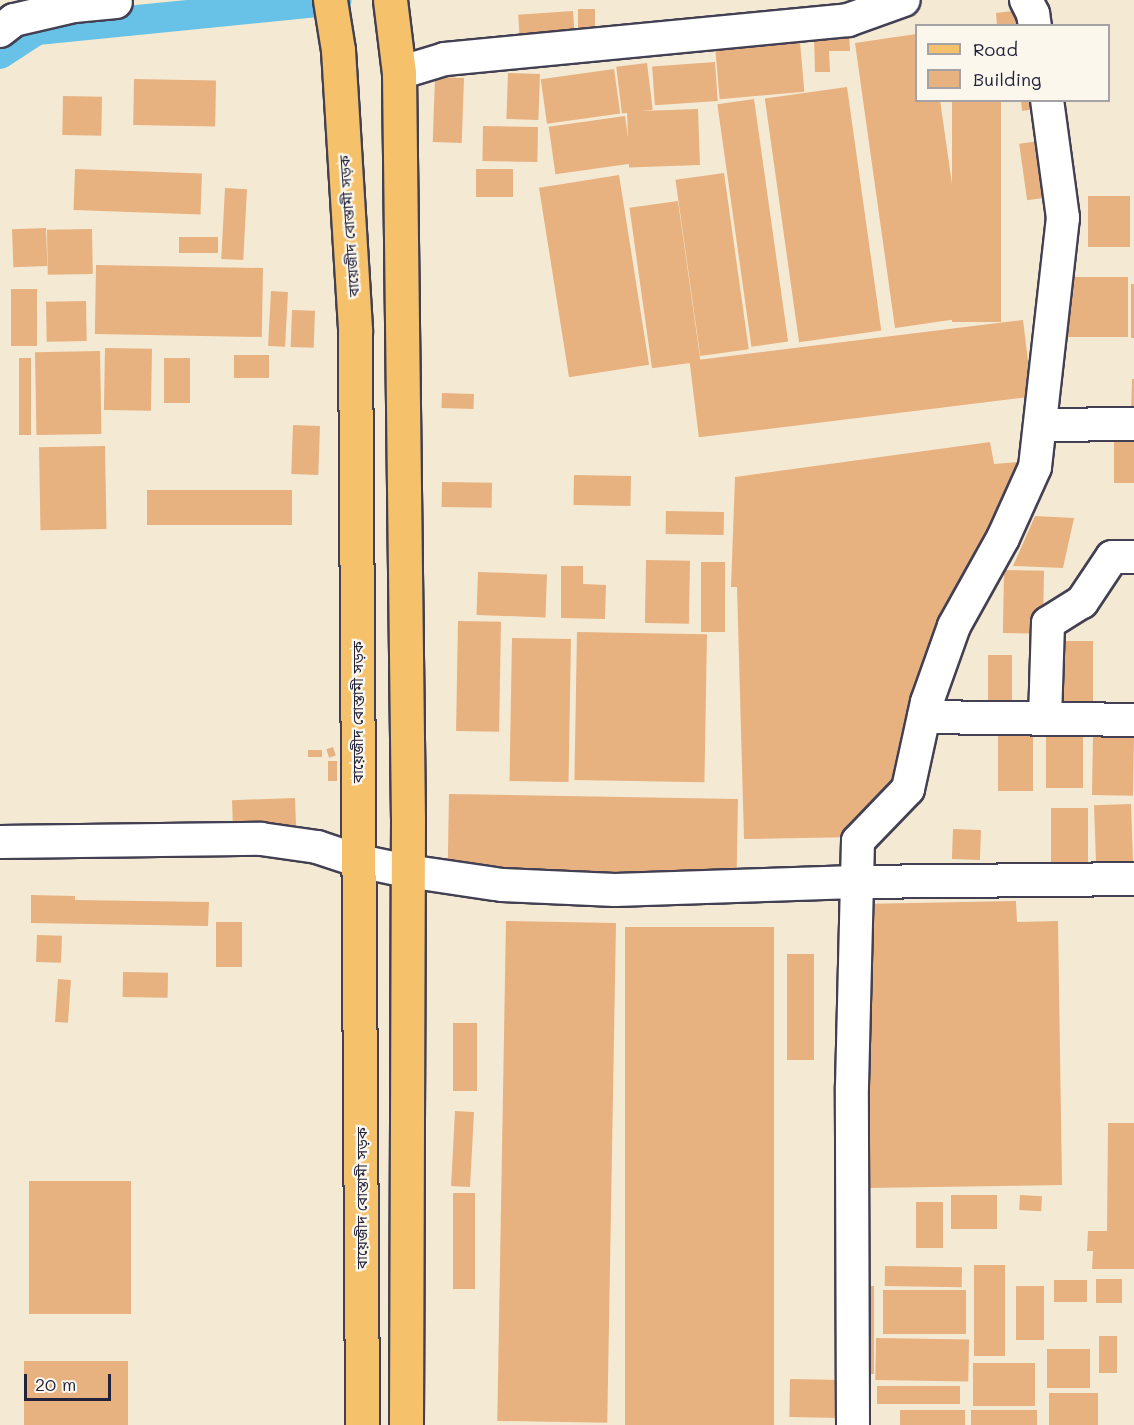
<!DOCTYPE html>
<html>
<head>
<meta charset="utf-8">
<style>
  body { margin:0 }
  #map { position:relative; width:1134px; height:1425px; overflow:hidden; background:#f4ead3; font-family:Mali,"Noto Sans Bengali",sans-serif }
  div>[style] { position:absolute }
  .canal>* { height:30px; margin:-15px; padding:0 15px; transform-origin:15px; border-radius:15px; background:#68c1e6 }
  .building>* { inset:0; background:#e8b180; transform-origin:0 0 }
  .roads { filter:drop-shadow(2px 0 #424052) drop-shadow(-2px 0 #424052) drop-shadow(0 2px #424052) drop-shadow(0 -2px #424052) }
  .street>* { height:32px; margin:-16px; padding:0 16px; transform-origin:16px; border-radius:16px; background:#fff }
  .primary>* { height:33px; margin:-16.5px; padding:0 16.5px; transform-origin:16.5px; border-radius:16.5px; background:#f5c16b }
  span { translate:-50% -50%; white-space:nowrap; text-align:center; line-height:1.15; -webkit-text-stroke:4.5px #fbf7ec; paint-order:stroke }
  .street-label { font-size:15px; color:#22223b }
  .legend { position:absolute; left:915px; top:24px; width:195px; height:78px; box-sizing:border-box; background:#fbf7ec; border:2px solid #a4a2a5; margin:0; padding:8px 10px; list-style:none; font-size:18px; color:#22223b }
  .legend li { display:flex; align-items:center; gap:12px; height:30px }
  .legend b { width:30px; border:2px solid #a4a2a5 }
  .scale { position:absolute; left:24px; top:1374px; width:87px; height:27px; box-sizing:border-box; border:3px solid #22223b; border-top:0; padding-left:8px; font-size:18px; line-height:21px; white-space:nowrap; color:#22223b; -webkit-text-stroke:4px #fbf7ec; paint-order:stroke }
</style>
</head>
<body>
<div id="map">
  <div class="canal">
    <div style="left:0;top:54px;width:44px;rotate:-33deg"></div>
    <div style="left:37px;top:30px;width:301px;rotate:-5.7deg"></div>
  </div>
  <div class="building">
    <div style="left:578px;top:9px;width:17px;height:20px"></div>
    <div style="clip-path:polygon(1019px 10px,1021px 26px,997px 26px,996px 13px)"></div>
    <div style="left:573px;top:11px;width:30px;height:55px;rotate:86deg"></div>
    <div style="clip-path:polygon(916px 34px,916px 100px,940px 100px,971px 317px,895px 328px,855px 43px)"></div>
    <div style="clip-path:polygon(849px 35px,850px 51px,829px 51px,830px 72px,815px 72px,814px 36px)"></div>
    <div style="left:800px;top:42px;width:50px;height:85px;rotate:85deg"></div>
    <div style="left:715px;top:62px;width:39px;height:63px;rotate:86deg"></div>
    <div style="left:647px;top:63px;width:47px;height:31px;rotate:83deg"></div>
    <div style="left:614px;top:69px;width:45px;height:74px;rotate:82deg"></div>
    <div style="left:508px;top:73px;width:32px;height:46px;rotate:2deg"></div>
    <div style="left:435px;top:77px;width:29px;height:65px;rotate:2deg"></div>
    <div style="left:134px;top:79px;width:82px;height:46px;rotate:1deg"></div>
    <div style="left:847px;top:87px;width:246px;height:83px;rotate:82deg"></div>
    <div style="left:63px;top:96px;width:39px;height:39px;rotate:1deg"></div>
    <div style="left:754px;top:99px;width:245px;height:37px;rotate:82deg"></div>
    <div style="left:952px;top:100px;width:49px;height:222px"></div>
    <div style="clip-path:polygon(1021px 100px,1040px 100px,1041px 108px,1022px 111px)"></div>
    <div style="left:698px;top:109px;width:56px;height:71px;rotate:88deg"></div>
    <div style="left:625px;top:116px;width:48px;height:77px;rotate:82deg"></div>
    <div style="left:483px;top:126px;width:55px;height:35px;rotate:1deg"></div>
    <div style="left:1039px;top:141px;width:57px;height:20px;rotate:82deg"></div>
    <div style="left:75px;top:169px;width:127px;height:41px;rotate:2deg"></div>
    <div style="left:476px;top:169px;width:37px;height:28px"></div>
    <div style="left:724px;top:173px;width:178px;height:49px;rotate:82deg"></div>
    <div style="left:619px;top:175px;width:192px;height:81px;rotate:81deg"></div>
    <div style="left:225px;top:188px;width:22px;height:71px;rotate:3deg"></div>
    <div style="left:1088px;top:196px;width:42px;height:51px"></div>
    <div style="left:678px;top:201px;width:162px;height:49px;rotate:82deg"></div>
    <div style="left:46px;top:228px;width:38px;height:34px;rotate:88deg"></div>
    <div style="left:92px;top:229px;width:45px;height:45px;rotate:89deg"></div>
    <div style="left:218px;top:237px;width:16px;height:39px;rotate:90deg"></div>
    <div style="left:263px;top:268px;width:69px;height:167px;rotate:91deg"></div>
    <div style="left:1067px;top:277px;width:61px;height:60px"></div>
    <div style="left:1131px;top:284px;width:3px;height:54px"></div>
    <div style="left:11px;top:289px;width:26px;height:57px"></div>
    <div style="left:271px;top:291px;width:17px;height:55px;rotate:3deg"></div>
    <div style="left:86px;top:301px;width:40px;height:40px;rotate:89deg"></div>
    <div style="left:292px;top:310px;width:23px;height:37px;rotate:2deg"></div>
    <div style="left:1023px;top:320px;width:77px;height:336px;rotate:83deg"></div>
    <div style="left:105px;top:348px;width:47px;height:62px;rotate:1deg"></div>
    <div style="left:100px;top:351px;width:83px;height:65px;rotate:89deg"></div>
    <div style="left:269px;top:355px;width:23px;height:35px;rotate:90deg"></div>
    <div style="left:19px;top:358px;width:12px;height:77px"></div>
    <div style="left:164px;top:358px;width:26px;height:45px"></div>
    <div style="clip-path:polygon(1132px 379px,1134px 379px,1134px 417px,1131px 417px)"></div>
    <div style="left:442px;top:393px;width:32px;height:15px;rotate:2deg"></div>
    <div style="left:293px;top:425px;width:27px;height:49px;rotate:2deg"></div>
    <div style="left:1114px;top:433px;width:20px;height:50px"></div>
    <div style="clip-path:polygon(990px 442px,994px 464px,1030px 461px,899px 792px,857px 837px,744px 839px,737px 587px,731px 587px,735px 477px)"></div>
    <div style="left:105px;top:446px;width:83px;height:66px;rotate:89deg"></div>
    <div style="left:574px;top:475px;width:57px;height:30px;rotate:1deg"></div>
    <div style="left:442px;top:482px;width:50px;height:25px;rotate:1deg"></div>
    <div style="left:292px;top:490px;width:35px;height:145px;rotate:90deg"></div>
    <div style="left:666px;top:511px;width:58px;height:23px;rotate:1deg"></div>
    <div style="clip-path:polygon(1035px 516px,1074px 518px,1063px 568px,1013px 566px)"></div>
    <div style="left:646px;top:560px;width:44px;height:63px;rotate:1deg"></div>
    <div style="left:701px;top:562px;width:24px;height:70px"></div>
    <div style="clip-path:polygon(561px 566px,583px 566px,583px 584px,606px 585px,605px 619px,561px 618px)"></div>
    <div style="left:1004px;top:570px;width:40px;height:63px;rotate:1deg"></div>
    <div style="left:478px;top:572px;width:69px;height:43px;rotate:2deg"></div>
    <div style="left:458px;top:621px;width:43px;height:110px;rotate:1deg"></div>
    <div style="left:577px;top:632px;width:130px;height:148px;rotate:1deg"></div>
    <div style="left:512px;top:638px;width:59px;height:143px;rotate:1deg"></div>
    <div style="left:1093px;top:641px;width:60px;height:39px;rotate:90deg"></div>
    <div style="left:988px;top:655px;width:24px;height:46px"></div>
    <div style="left:1046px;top:730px;width:37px;height:58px"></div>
    <div style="left:998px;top:732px;width:35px;height:59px"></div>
    <div style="left:1093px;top:735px;width:41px;height:60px;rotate:1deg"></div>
    <div style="left:333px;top:747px;width:9px;height:7px;rotate:72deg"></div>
    <div style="left:308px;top:750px;width:14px;height:7px"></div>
    <div style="left:328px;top:761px;width:9px;height:20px"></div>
    <div style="left:449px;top:794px;width:289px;height:77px;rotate:1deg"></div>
    <div style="left:295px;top:798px;width:27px;height:63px;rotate:88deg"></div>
    <div style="left:1131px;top:804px;width:58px;height:37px;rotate:88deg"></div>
    <div style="left:1051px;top:808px;width:37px;height:55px"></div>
    <div style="left:953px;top:829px;width:28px;height:30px;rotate:2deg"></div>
    <div style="clip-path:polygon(31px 895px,75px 896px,75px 900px,209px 902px,208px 926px,31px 923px)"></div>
    <div style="clip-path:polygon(1016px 901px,1017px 922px,1058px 921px,1062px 1185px,867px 1188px,862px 904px)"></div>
    <div style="left:506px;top:921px;width:110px;height:500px;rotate:1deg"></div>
    <div style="left:216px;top:922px;width:26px;height:45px"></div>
    <div style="left:625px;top:927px;width:149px;height:498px"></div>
    <div style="left:37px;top:935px;width:25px;height:27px;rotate:2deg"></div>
    <div style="left:787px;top:954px;width:27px;height:106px"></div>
    <div style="left:123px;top:972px;width:45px;height:25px;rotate:1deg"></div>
    <div style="left:58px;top:979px;width:13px;height:43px;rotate:4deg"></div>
    <div style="left:453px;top:1023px;width:24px;height:68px"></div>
    <div style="left:455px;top:1111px;width:19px;height:75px;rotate:3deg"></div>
    <div style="clip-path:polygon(1108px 1123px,1134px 1123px,1134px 1269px,1092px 1269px,1093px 1251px,1087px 1251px,1088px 1231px,1107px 1231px)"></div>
    <div style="left:29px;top:1181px;width:102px;height:133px"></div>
    <div style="left:453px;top:1193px;width:22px;height:96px"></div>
    <div style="left:951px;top:1195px;width:46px;height:34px"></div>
    <div style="left:1020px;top:1195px;width:22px;height:15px;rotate:3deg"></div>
    <div style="left:916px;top:1202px;width:27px;height:46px"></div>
    <div style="left:974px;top:1265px;width:31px;height:91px"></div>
    <div style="left:885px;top:1266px;width:77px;height:20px;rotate:1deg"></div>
    <div style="left:1096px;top:1279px;width:26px;height:24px"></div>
    <div style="left:1054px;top:1280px;width:33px;height:22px"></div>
    <div style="left:860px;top:1286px;width:14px;height:88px"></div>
    <div style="left:1016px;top:1286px;width:28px;height:54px"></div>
    <div style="left:883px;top:1290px;width:83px;height:44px"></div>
    <div style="left:1099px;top:1336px;width:18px;height:37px"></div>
    <div style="left:876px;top:1338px;width:93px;height:42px;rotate:1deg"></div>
    <div style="left:1047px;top:1349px;width:43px;height:39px"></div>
    <div style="left:24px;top:1361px;width:104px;height:64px"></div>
    <div style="left:973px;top:1363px;width:62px;height:43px"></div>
    <div style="left:790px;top:1379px;width:53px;height:38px;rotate:1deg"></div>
    <div style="left:877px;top:1386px;width:83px;height:18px"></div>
    <div style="left:1049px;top:1393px;width:49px;height:32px"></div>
    <div style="left:900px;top:1410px;width:65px;height:15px"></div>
    <div style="left:971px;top:1410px;width:66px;height:15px"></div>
  </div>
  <div class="roads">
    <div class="street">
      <div style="left:1026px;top:0;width:16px;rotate:63deg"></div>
      <div style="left:1033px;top:14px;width:12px;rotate:81deg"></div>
      <div style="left:0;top:31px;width:18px;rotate:-38deg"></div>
      <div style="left:14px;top:20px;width:62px;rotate:-13.1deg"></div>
      <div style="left:74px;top:6px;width:42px;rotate:-5.4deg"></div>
      <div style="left:399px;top:73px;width:48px;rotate:-16.9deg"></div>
      <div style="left:445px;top:59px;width:405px;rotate:-5.5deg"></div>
      <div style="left:848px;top:20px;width:59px;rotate:-19.7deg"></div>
      <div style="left:1041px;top:425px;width:93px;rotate:-0.6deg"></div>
      <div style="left:924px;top:717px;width:210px;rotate:0.8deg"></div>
      <div style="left:1045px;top:719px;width:96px;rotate:-88.2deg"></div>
      <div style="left:1048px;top:623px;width:40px;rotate:-32deg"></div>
      <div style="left:1082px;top:602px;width:54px;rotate:-56.3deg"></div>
      <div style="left:1112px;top:557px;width:22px"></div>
      <div style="left:0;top:842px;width:261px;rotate:-0.7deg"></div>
      <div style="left:261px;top:839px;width:57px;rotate:8.1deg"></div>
      <div style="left:317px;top:847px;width:44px;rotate:18.4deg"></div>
      <div style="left:359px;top:861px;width:49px;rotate:11.8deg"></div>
      <div style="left:407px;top:871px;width:96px;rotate:8.4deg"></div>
      <div style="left:502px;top:885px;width:113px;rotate:2.5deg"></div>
      <div style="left:615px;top:890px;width:240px;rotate:-1.9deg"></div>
      <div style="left:855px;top:882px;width:279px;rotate:-0.6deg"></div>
      <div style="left:853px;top:1425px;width:339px;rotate:-90.2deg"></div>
      <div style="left:852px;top:1086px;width:245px;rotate:-88.6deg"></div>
      <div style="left:858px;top:841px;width:72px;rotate:-46.1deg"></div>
      <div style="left:908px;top:789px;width:89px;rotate:-77.7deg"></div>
      <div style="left:927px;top:702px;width:81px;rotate:-70.4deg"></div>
      <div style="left:954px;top:626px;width:101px;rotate:-60.9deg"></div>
      <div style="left:1003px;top:538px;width:78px;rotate:-65.7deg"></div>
      <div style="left:1035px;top:467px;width:251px;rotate:-83.6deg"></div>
      <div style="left:1063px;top:218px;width:119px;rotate:-97.7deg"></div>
    </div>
    <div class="primary">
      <div style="left:330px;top:0;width:51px;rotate:80.9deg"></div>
      <div style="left:338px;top:50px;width:282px;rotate:86.5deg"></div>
      <div style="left:355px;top:331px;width:1094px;rotate:89.63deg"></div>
      <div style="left:390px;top:0;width:74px;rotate:83deg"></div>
      <div style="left:399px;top:73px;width:746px;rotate:89.31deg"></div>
      <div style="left:408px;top:819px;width:606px;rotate:90.19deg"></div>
    </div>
  </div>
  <div class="street-label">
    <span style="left:349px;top:226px;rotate:-94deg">বায়েজীদ বোস্তামী সড়ক</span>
    <span style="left:358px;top:712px;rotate:-90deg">বায়েজীদ বোস্তামী সড়ক</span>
    <span style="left:362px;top:1198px;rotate:-90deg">বায়েজীদ বোস্তামী সড়ক</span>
  </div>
  <ul class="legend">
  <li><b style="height:8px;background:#f5c16b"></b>Road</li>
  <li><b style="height:16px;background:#e8b180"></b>Building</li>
  </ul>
  <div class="scale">20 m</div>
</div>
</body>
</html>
